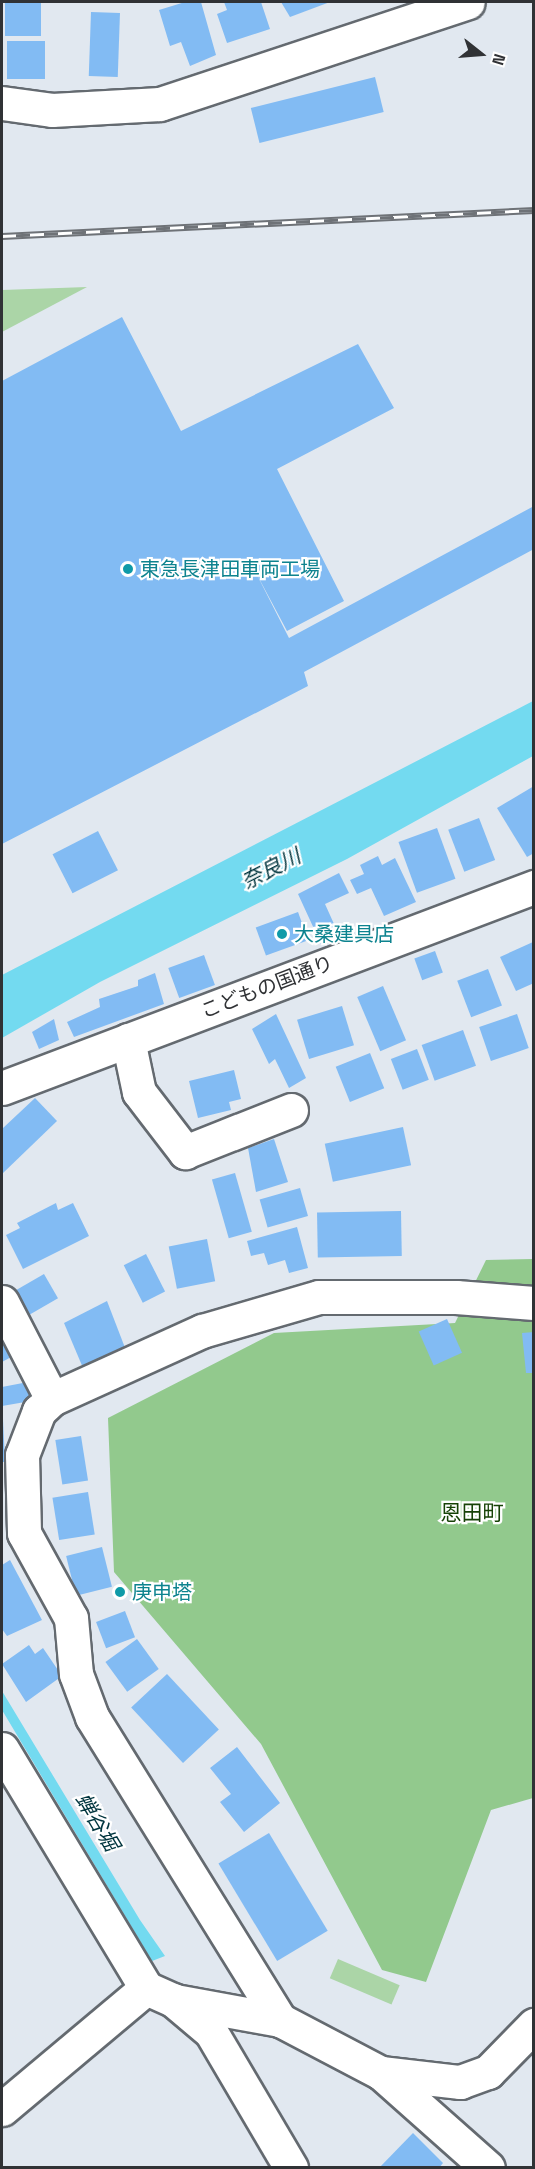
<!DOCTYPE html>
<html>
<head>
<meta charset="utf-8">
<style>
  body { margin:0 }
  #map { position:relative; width:535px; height:2169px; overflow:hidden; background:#e1e8f0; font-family:"Space Grotesk","Noto Sans JP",sans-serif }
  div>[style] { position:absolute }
  .green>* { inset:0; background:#abd5a7; transform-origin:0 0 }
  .forest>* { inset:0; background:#92c98d }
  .water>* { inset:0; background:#73daf0 }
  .building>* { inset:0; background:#82bbf3; transform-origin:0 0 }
  .roads { filter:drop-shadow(2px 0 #646a70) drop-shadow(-2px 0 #646a70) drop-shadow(0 2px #646a70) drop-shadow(0 -2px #646a70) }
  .minor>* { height:33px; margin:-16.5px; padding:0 16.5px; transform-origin:16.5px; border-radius:16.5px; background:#fff }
  .major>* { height:33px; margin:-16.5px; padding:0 16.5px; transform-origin:16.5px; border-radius:16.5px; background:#fff }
  .rail>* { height:7px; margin-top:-3.5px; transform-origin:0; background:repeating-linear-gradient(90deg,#fff 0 14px,#6e7277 0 28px); box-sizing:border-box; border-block:2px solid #6e7277 }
  .dots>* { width:16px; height:16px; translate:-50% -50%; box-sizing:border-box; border:3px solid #fff; border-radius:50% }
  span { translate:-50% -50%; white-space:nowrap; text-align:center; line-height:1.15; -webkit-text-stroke:4.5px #fff; paint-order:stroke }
  .culture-label { font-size:20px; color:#0d838f }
  .left { translate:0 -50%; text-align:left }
  .street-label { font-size:20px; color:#303235 }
  .water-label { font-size:21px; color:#02363f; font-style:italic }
  .neighbourhood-label { font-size:21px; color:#164206 }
  .frame { position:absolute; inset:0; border:3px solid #303235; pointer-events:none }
  .north { position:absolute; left:451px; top:24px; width:60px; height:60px; -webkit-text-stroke:4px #fff; paint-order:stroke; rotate:107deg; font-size:16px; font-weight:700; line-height:24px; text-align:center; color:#303235 }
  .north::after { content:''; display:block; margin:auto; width:21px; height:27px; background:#303235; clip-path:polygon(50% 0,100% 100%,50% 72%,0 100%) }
</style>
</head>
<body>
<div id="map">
  <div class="green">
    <div style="clip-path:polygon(87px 287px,2px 332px,2px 290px)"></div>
    <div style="left:338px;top:1959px;width:67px;height:21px;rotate:23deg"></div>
  </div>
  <div class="forest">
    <div style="clip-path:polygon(533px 1259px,533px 1798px,491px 1810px,426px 1982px,382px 1970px,261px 1744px,114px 1572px,108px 1418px,274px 1333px,455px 1323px,486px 1260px)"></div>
  </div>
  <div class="water">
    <div style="clip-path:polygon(533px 701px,533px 756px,347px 859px,100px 982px,2px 1038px,2px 975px)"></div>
    <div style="clip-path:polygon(2px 1691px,140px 1920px,165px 1956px,152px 1961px,2px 1710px)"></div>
  </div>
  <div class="building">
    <div style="left:5px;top:2px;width:36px;height:34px"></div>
    <div style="clip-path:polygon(185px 2px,201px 2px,216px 55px,190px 66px,181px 42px,170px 46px,159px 10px)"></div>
    <div style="clip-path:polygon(224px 2px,261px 2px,270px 29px,227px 43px,217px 14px,227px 10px)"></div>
    <div style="clip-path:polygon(281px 2px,330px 2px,290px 17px)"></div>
    <div style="left:91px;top:12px;width:29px;height:64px;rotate:2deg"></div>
    <div style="left:7px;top:41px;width:38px;height:38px"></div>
    <div style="left:375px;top:77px;width:36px;height:128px;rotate:76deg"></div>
    <div style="clip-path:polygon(122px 317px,181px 431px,358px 344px,394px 408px,277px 469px,344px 601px,287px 631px,254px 569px,289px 638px,534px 506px,534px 549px,304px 672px,308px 686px,2px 844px,2px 381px)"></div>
    <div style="clip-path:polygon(534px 786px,534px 853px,527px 857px,497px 808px)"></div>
    <div style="left:479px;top:818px;width:45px;height:33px;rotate:69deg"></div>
    <div style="left:437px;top:828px;width:54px;height:41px;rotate:70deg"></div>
    <div style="left:98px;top:831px;width:44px;height:51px;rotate:63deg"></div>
    <div style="clip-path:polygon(378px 856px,382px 865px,395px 858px,416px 902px,384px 916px,371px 888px,357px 894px,350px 880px,364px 874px,360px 865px)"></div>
    <div style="clip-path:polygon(339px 873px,349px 893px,325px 904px,339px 935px,321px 944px,298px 894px)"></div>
    <div style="left:298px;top:912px;width:30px;height:45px;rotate:70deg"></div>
    <div style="clip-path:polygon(533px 942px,534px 983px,516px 991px,500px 957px)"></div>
    <div style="left:435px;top:951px;width:23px;height:22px;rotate:70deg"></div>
    <div style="left:204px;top:955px;width:32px;height:38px;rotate:70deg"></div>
    <div style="left:488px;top:969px;width:39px;height:33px;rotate:69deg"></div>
    <div style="clip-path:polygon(155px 973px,164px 1004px,74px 1037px,67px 1022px,100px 1007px,99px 999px,138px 986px,138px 980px)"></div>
    <div style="left:383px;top:986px;width:59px;height:28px;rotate:67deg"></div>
    <div style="left:342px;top:1006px;width:41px;height:47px;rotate:73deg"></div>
    <div style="clip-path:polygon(276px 1014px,306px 1078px,289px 1088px,275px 1059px,269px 1064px,252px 1029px)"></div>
    <div style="left:517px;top:1014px;width:36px;height:40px;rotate:71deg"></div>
    <div style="clip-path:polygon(54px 1019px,59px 1040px,39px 1049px,32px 1032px)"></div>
    <div style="left:463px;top:1030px;width:38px;height:44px;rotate:70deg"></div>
    <div style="left:417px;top:1049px;width:33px;height:28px;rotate:69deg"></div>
    <div style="left:370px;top:1053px;width:38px;height:37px;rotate:68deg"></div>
    <div style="clip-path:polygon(234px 1070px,241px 1099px,229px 1102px,231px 1110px,198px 1118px,189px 1081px)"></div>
    <div style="clip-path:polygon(35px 1098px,57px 1121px,2px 1174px,2px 1129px)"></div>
    <div style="left:403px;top:1127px;width:39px;height:80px;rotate:78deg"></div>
    <div style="clip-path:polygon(274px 1139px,288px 1182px,256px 1192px,248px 1148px)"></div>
    <div style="left:235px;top:1173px;width:61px;height:24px;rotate:74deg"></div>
    <div style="left:300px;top:1188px;width:29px;height:42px;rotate:74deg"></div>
    <div style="clip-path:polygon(56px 1203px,58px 1210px,73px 1203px,89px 1236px,23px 1269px,6px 1235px,20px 1228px,17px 1223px)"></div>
    <div style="left:401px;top:1211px;width:45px;height:84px;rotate:89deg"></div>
    <div style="clip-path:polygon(297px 1227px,308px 1268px,289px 1273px,285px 1260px,268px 1265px,264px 1253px,251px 1256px,247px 1241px)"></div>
    <div style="left:207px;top:1239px;width:43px;height:39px;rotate:79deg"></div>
    <div style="left:146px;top:1254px;width:42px;height:25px;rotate:63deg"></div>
    <div style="left:44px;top:1274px;width:28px;height:34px;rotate:60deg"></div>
    <div style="clip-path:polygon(107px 1301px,127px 1353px,86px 1375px,64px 1323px)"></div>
    <div style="left:447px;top:1319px;width:37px;height:31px;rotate:66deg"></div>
    <div style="clip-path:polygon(534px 1332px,534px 1373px,526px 1373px,522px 1333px)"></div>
    <div style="clip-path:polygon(4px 1337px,13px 1356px,2px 1362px,2px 1338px)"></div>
    <div style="clip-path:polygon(28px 1382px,31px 1401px,2px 1406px,2px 1387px)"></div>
    <div style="clip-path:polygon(2px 1419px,3px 1419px,5px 1462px,2px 1462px)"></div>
    <div style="left:81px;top:1436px;width:45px;height:26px;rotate:81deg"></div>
    <div style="left:88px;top:1492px;width:43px;height:36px;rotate:81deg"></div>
    <div style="left:102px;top:1547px;width:41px;height:37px;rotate:76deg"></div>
    <div style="clip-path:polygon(10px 1560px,42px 1620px,7px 1636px,2px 1629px,2px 1565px)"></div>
    <div style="left:125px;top:1611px;width:28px;height:31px;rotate:69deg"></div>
    <div style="left:137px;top:1639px;width:37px;height:39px;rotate:54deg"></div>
    <div style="clip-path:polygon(29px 1645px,35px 1654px,43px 1648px,62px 1676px,26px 1702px,2px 1664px)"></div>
    <div style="left:167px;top:1674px;width:76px;height:49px;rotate:47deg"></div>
    <div style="clip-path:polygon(237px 1747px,280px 1803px,244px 1832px,220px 1802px,231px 1794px,210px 1768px)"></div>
    <div style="left:269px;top:1833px;width:114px;height:59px;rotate:59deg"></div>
    <div style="clip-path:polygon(413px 2133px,443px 2163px,439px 2168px,379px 2168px)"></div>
  </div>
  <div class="roads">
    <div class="minor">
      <div style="left:2px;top:103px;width:50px;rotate:8deg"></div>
      <div style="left:52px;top:110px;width:108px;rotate:-3.2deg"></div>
      <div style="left:160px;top:104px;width:324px;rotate:-18.3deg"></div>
      <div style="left:128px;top:1040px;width:53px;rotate:78.1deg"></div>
      <div style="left:139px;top:1092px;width:76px;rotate:52.5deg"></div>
      <div style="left:185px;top:1152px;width:114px;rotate:-21.6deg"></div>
      <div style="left:2px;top:1302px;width:109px;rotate:62.7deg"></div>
      <div style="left:52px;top:1399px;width:18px;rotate:137deg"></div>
      <div style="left:39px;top:1411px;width:47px;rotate:111.1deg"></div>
      <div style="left:22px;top:1455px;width:78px;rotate:88.5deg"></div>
      <div style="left:24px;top:1533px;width:97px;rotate:61.1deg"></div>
      <div style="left:71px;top:1618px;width:56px;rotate:84.9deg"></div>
      <div style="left:76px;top:1674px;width:46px;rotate:69.6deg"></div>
      <div style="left:92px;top:1717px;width:357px;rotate:58.2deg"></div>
      <div style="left:52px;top:1399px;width:165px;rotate:-24.4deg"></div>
      <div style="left:202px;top:1331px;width:122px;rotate:-16.2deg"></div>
      <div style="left:319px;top:1297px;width:137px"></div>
      <div style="left:456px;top:1297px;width:78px;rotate:4.4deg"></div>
      <div style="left:2px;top:1749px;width:279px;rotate:58.9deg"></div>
      <div style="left:146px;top:1988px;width:30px;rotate:24deg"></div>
      <div style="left:173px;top:2000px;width:50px;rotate:40.1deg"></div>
      <div style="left:211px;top:2032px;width:158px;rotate:59.5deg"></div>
      <div style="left:175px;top:2001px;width:107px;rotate:10.3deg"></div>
      <div style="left:280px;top:2020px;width:114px;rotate:27.7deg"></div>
      <div style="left:381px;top:2073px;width:143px;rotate:41.6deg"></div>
      <div style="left:381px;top:2073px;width:80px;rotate:6.5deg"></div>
      <div style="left:460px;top:2082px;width:30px;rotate:-20deg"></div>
      <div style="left:488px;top:2072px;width:66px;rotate:-45.6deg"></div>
      <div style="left:2px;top:2109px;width:188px;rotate:-40deg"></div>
    </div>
    <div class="major">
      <div style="left:2px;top:1088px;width:569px;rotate:-20.7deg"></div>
    </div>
  </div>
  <div class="rail">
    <div style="left:2px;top:236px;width:533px;rotate:-2.8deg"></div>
  </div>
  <div class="dots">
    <div style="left:128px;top:569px;background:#0f9aa8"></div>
    <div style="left:282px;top:934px;background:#0f9aa8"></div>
    <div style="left:120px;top:1592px;background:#0f9aa8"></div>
  </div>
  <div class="culture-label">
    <span class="left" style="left:140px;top:569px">東急長津田車両工場</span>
    <span class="left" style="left:294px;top:934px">大桑建具店</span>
    <span class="left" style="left:132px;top:1592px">庚申塔</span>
  </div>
  <div class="street-label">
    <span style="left:267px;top:987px;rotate:-21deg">こどもの国通り</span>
  </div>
  <div class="water-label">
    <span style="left:271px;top:869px;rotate:-27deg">奈良川</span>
    <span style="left:97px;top:1822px;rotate:59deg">蝉谷堀</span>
  </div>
  <div class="neighbourhood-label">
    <span style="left:472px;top:1513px">恩田町</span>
  </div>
  <div class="frame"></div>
  <div class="north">N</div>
</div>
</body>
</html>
